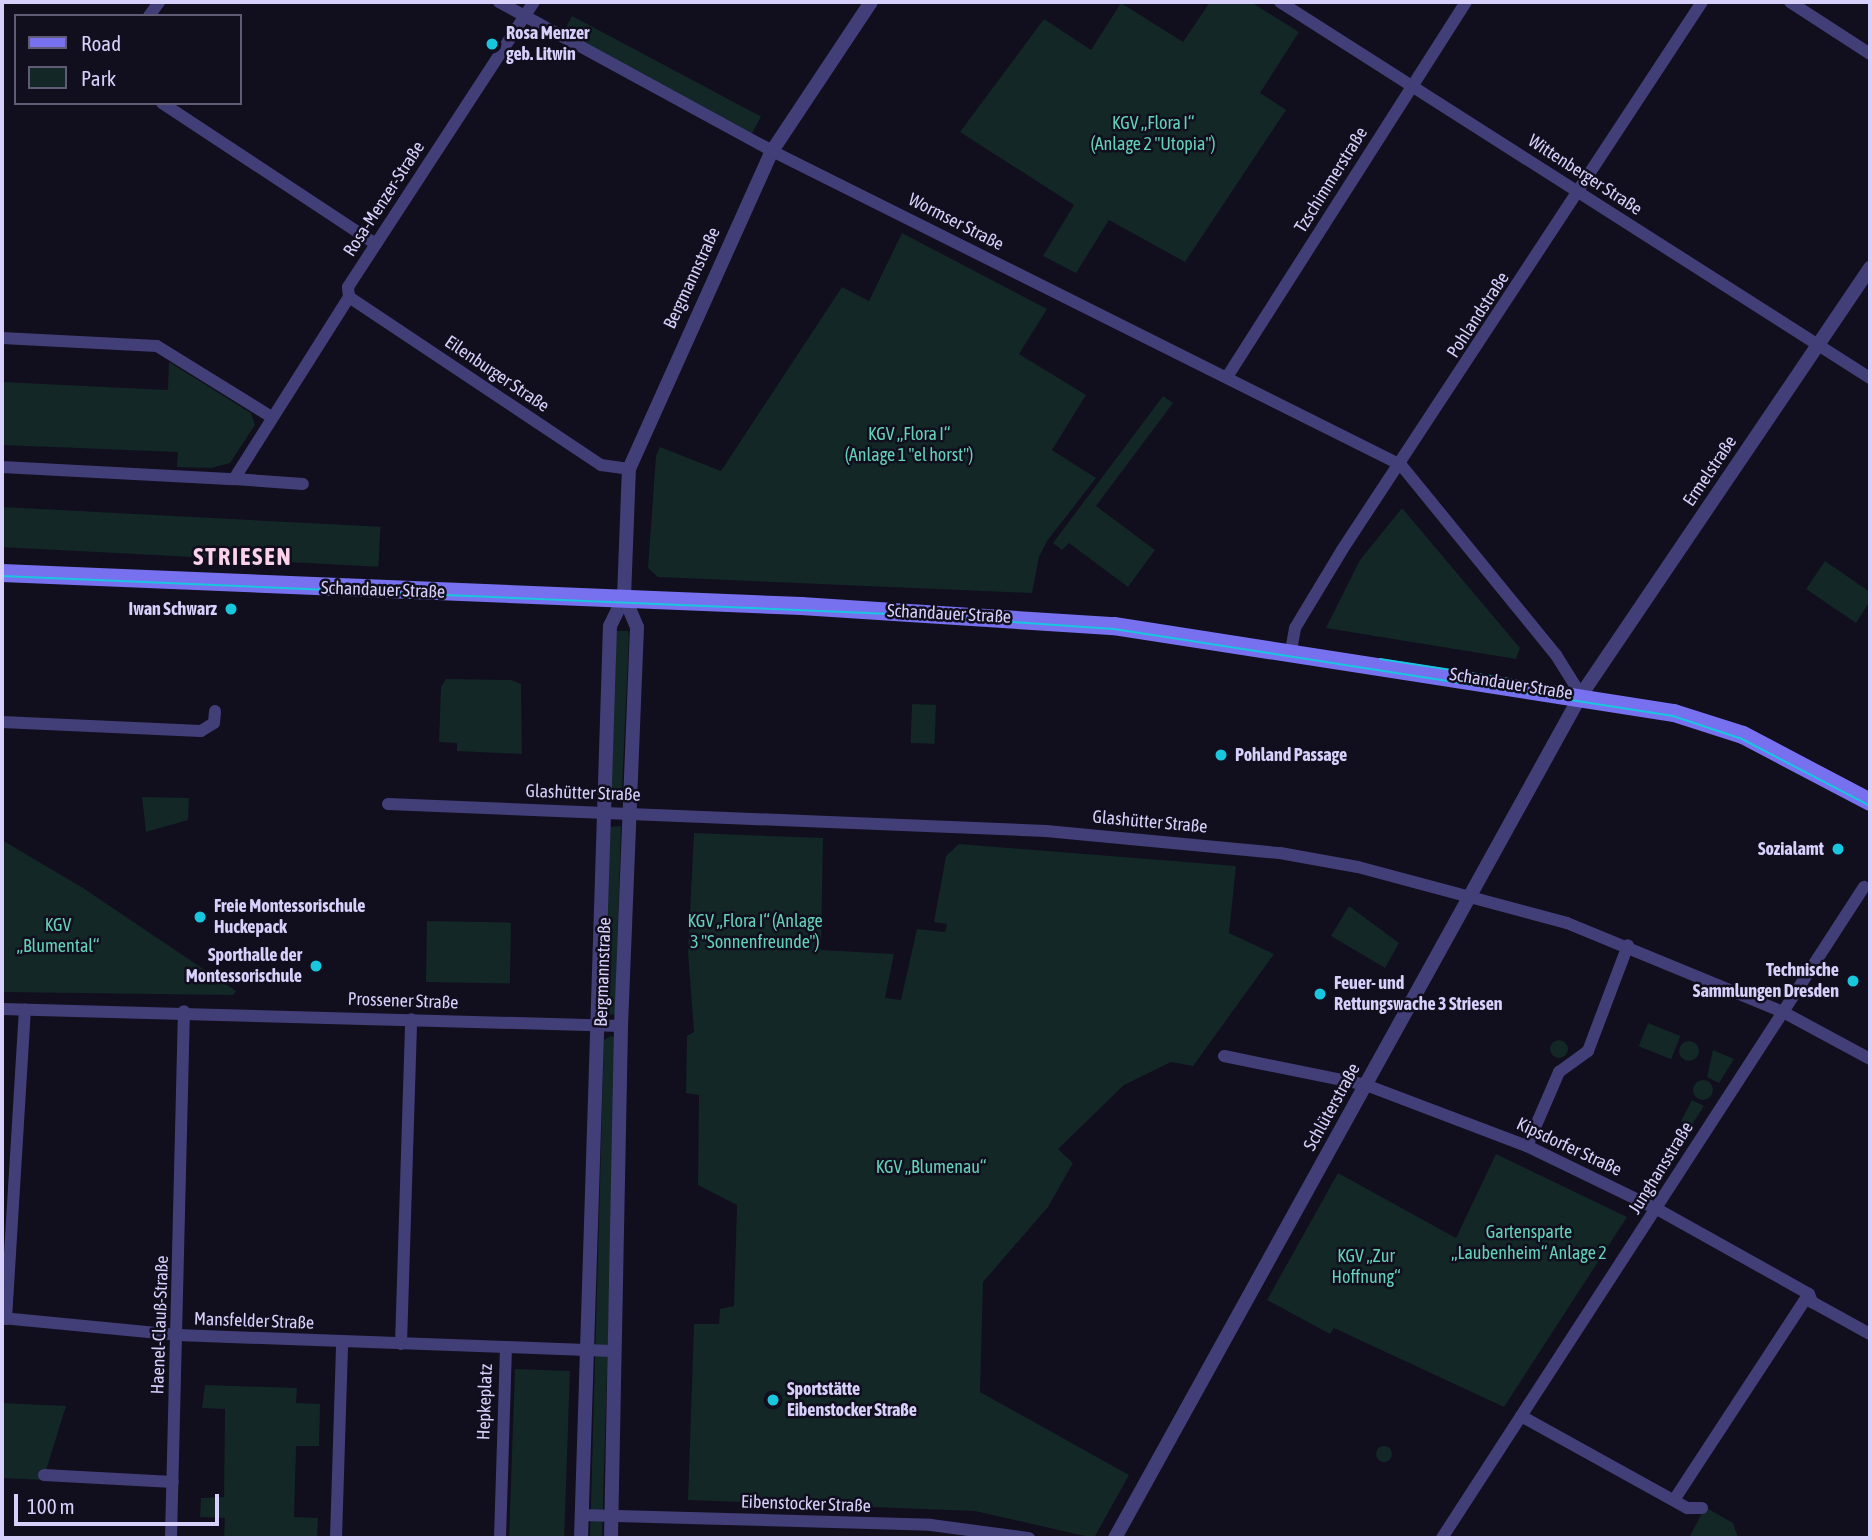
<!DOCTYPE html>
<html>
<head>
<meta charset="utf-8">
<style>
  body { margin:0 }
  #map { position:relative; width:1872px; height:1540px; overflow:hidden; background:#110e1e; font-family:"Asap Condensed",sans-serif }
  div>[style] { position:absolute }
  .green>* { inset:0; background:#122726; transform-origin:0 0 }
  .round { border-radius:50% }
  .minor>* { height:12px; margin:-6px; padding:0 6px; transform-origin:6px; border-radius:6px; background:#423e78 }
  .tertiary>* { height:14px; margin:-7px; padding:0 7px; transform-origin:7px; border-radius:7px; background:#423e78 }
  .secondary>* { height:18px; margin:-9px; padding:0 9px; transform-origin:9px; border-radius:9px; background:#7771f0 }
  .tram>* { height:2px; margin:-1px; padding:0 1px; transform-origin:1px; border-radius:1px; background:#18c6de }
  .dots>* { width:19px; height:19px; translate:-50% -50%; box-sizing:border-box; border:4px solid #110e1e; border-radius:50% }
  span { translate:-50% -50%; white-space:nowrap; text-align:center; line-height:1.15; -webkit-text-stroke:5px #110e1e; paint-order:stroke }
  .poi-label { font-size:18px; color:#d6d0fa; font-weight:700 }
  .left { translate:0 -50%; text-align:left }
  .right { translate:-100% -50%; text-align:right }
  .park-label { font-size:18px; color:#64d1b9 }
  .street-label { font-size:18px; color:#d6d0fa }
  .district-label { font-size:24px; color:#fad2ea; font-weight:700; letter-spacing:2px }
  .frame { position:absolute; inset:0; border:4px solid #d6d0fa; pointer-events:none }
  .legend { position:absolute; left:14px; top:14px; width:228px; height:91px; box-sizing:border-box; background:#110e1e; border:2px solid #605c76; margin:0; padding:9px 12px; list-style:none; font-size:21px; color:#d6d0fa }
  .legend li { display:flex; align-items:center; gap:14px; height:35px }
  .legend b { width:35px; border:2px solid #605c76 }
  .scale { position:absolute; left:14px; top:1494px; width:205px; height:32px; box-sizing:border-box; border:4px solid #d6d0fa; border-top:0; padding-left:9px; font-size:21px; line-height:24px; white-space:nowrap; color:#d6d0fa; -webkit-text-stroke:5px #110e1e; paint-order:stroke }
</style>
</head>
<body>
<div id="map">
  <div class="green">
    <div style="clip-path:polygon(1210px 2px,1251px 2px,1299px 32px,1260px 93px,1286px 110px,1185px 262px,1109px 220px,1076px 273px,1043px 256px,1074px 205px,960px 132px,1044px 19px,1091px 50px,1121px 3px,1183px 42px)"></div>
    <div style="left:572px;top:16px;width:214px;height:19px;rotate:28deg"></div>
    <div style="clip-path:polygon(902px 233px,1047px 309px,1019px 354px,1086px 395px,1052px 450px,1096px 478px,1047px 541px,1039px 557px,1032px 593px,658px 577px,648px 568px,656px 456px,660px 447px,721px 471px,842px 287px,869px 301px)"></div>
    <div style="clip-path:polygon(169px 362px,251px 413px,255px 425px,230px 463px,211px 468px,177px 467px,178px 452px,2px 445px,2px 382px,168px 390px)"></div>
    <div style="clip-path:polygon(1163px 396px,1173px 403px,1096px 506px,1155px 550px,1128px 587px,1069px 543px,1062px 550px,1053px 543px)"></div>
    <div style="left:2px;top:507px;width:379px;height:40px;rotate:3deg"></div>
    <div style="clip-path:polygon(1402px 508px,1520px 648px,1516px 659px,1326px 628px,1360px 560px)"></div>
    <div style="clip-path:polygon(1825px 561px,1870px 592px,1870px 601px,1856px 623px,1806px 589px)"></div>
    <div style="clip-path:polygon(616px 631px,628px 631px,629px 636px,622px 789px,610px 789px)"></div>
    <div style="clip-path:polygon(446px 679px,511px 680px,521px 684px,522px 754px,457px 751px,457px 743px,439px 742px,441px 687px)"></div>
    <div style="left:912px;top:704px;width:24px;height:39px;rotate:2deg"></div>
    <div style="clip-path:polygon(142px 797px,189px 798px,188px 820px,146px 832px)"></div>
    <div style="clip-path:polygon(621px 826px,615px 1014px,610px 1015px,604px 1010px,609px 827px)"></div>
    <div style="clip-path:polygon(694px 833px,823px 838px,821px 950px,894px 954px,885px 998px,901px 1000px,917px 929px,945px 932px,947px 924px,934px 922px,946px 856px,959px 844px,1236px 866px,1229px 933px,1274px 954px,1193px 1066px,1171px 1062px,1124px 1085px,1058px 1149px,1073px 1163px,1048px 1207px,983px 1282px,980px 1392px,1129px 1475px,1094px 1538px,975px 1511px,688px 1500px,694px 1324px,719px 1324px,720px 1309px,734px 1306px,737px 1205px,698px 1185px,699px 1095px,686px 1093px,687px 1036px,694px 1032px,688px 952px)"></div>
    <div style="clip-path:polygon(2px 840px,83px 888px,236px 991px,233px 995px,2px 992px)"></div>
    <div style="clip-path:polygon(1349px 906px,1399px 943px,1385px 968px,1331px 936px)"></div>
    <div style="left:427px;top:921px;width:84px;height:61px;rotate:1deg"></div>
    <div style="left:1648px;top:1023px;width:35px;height:25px;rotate:22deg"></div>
    <div style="clip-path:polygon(611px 1036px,617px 1039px,602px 1538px,590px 1538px,604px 1040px)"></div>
    <div class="round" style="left:1550px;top:1040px;width:18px;height:18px"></div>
    <div class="round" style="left:1679px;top:1041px;width:20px;height:20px"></div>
    <div style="clip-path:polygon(1713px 1050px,1734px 1059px,1719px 1083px,1707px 1077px)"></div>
    <div class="round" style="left:1693px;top:1080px;width:20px;height:20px"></div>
    <div style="clip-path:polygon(1692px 1100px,1704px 1106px,1680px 1143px,1674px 1140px,1687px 1125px,1681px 1121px)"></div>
    <div style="clip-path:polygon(1496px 1154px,1627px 1217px,1504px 1407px,1334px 1328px,1330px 1334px,1267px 1300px,1338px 1173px,1456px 1238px)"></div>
    <div style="left:515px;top:1369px;width:55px;height:169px;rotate:2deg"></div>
    <div style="clip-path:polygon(205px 1385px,297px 1388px,296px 1403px,320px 1404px,319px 1446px,296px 1446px,294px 1517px,318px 1518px,317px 1538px,224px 1538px,225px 1518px,200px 1517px,201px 1498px,224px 1497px,225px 1409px,202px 1408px)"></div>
    <div style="clip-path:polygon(2px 1403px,66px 1406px,43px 1480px,2px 1478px)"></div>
    <div class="round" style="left:1376px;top:1446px;width:16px;height:16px"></div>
    <div style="clip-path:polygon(1705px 1507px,1733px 1523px,1738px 1538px,1689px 1538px)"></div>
  </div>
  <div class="minor">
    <div style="left:499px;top:2px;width:311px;rotate:28.6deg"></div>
    <div style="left:772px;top:151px;width:703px;rotate:26.53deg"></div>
    <div style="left:1401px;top:465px;width:245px;rotate:50.8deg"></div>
    <div style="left:1556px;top:655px;width:47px;rotate:58deg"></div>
    <div style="left:1280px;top:2px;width:700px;rotate:32.51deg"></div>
    <div style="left:1790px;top:2px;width:95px;rotate:33deg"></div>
    <div style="left:149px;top:16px;width:17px;rotate:-54deg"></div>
    <div style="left:162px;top:103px;width:256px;rotate:33.4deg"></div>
    <div style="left:349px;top:297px;width:303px;rotate:33.7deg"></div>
    <div style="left:601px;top:465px;width:28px;rotate:8deg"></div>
    <div style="left:2px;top:338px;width:155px;rotate:3deg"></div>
    <div style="left:157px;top:346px;width:133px;rotate:31.8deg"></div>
    <div style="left:1227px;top:377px;width:445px;rotate:-57.5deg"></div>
    <div style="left:2px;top:467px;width:232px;rotate:3deg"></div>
    <div style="left:234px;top:479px;width:215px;rotate:-57.7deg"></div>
    <div style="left:349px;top:297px;width:10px;rotate:-96deg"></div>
    <div style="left:348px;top:287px;width:340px;rotate:-56.9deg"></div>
    <div style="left:234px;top:479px;width:69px;rotate:4.1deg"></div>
    <div style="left:1291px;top:651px;width:23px;rotate:-80deg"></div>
    <div style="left:1295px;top:628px;width:91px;rotate:-58.9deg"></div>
    <div style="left:1342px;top:550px;width:656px;rotate:-56.7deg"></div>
    <div style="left:2px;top:722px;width:199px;rotate:2.6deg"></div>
    <div style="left:201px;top:731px;width:15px;rotate:-32deg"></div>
    <div style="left:214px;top:723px;width:12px;rotate:-85deg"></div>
    <div style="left:388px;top:804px;width:659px;rotate:2.35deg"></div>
    <div style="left:1046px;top:831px;width:235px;rotate:5.4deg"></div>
    <div style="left:1280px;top:853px;width:79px;rotate:10.2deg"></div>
    <div style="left:1358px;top:867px;width:216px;rotate:15deg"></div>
    <div style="left:1567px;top:923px;width:234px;rotate:22.4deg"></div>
    <div style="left:1783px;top:1012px;width:99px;rotate:28.4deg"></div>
    <div style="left:2px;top:1009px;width:619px;rotate:1.57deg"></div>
    <div style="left:1224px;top:1056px;width:145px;rotate:11.5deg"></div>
    <div style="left:1366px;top:1085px;width:172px;rotate:20.8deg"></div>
    <div style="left:1527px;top:1146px;width:144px;rotate:25.9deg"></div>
    <div style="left:1657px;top:1209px;width:174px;rotate:29.2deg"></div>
    <div style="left:1809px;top:1294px;width:9px;rotate:69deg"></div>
    <div style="left:1812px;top:1302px;width:66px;rotate:28.9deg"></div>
    <div style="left:1527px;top:1146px;width:81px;rotate:-66.6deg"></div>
    <div style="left:1559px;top:1072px;width:36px;rotate:-36deg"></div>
    <div style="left:1588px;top:1051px;width:113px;rotate:-69.3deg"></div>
    <div style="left:2px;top:1318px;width:176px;rotate:5.5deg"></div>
    <div style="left:177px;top:1335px;width:329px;rotate:2.1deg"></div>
    <div style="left:6px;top:1319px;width:310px;rotate:-86.5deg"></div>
    <div style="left:401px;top:1344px;width:325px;rotate:-88.2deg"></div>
    <div style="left:1521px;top:1416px;width:190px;rotate:29deg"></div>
    <div style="left:1687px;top:1508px;width:15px"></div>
    <div style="left:44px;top:1475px;width:129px;rotate:3.1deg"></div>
    <div style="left:1674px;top:1500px;width:246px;rotate:-56.8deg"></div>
    <div style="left:581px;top:1515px;width:350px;rotate:1.6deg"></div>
    <div style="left:931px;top:1525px;width:99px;rotate:7.6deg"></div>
    <div style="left:171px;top:1538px;width:527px;rotate:-88.59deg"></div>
    <div style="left:336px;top:1538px;width:196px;rotate:-88.2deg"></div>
    <div style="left:500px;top:1538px;width:191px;rotate:-88.2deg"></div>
    <div style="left:506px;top:1347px;width:106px;rotate:2.2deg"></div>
    <div style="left:1442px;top:1538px;width:776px;rotate:-57.05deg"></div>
  </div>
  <div class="tertiary">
    <div style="left:581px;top:1538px;width:912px;rotate:-88.18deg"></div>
    <div style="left:610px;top:626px;width:32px;rotate:-64deg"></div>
    <div style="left:611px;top:1538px;width:512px;rotate:-88.88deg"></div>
    <div style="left:621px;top:1026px;width:399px;rotate:-87.7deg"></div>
    <div style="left:637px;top:627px;width:33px;rotate:-113deg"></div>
    <div style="left:624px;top:597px;width:128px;rotate:-87.8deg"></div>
    <div style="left:629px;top:469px;width:349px;rotate:-65.8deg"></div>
    <div style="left:772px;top:151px;width:179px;rotate:-56.4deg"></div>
    <div style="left:1115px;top:1538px;width:963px;rotate:-61.07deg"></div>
    <div style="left:1581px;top:695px;width:516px;rotate:-55.91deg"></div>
  </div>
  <div class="secondary">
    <div style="left:2px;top:573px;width:800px;rotate:2.37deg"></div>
    <div style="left:801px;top:606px;width:314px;rotate:3.7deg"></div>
    <div style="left:1114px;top:626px;width:567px;rotate:8.83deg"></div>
    <div style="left:1674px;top:713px;width:72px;rotate:17.7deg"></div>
    <div style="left:1743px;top:735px;width:144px;rotate:27.8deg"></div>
  </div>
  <div class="tram">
    <div style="left:2px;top:576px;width:912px;rotate:2.45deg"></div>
    <div style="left:913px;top:615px;width:201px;rotate:4deg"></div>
    <div style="left:1114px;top:629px;width:566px;rotate:8.85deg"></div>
    <div style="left:1673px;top:716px;width:73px;rotate:18.4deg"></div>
    <div style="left:1742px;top:739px;width:144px;rotate:27.6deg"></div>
    <div style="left:1380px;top:659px;width:133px;rotate:8.7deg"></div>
  </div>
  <div class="dots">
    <div style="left:492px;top:44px;background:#18c6de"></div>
    <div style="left:231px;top:609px;background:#18c6de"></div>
    <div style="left:1221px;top:755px;background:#18c6de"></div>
    <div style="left:1838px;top:849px;background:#18c6de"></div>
    <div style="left:200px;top:917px;background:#18c6de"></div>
    <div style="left:316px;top:966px;background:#18c6de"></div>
    <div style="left:1853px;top:981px;background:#18c6de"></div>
    <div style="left:1320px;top:994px;background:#18c6de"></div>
    <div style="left:773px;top:1400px;background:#18c6de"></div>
  </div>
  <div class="poi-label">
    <span class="left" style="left:506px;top:44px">Rosa Menzer<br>geb. Litwin</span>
    <span class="right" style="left:217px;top:609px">Iwan Schwarz</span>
    <span class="left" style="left:1235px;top:755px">Pohland Passage</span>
    <span class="right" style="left:1824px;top:849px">Sozialamt</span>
    <span class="left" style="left:214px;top:917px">Freie Montessorischule<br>Huckepack</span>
    <span class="right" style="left:302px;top:966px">Sporthalle der<br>Montessorischule</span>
    <span class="right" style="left:1839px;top:981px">Technische<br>Sammlungen Dresden</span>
    <span class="left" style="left:1334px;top:994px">Feuer- und<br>Rettungswache 3 Striesen</span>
    <span class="left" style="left:787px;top:1400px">Sportstätte<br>Eibenstocker Straße</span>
  </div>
  <div class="park-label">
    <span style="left:1153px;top:134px">KGV „Flora I“<br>(Anlage 2 "Utopia")</span>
    <span style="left:909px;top:445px">KGV „Flora I“<br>(Anlage 1 "el horst")</span>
    <span style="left:755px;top:932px">KGV „Flora I“ (Anlage<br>3 "Sonnenfreunde")</span>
    <span style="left:58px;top:936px">KGV<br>„Blumental“</span>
    <span style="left:931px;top:1167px">KGV „Blumenau“</span>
    <span style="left:1529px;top:1243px">Gartensparte<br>„Laubenheim“ Anlage 2</span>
    <span style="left:1366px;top:1267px">KGV „Zur<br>Hoffnung“</span>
  </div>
  <div class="street-label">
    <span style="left:1585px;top:175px;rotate:33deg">Wittenberger Straße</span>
    <span style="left:1331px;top:180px;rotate:-58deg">Tzschimmerstraße</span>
    <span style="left:384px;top:199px;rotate:-57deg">Rosa-Menzer-Straße</span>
    <span style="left:956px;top:222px;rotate:27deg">Wormser Straße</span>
    <span style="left:692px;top:278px;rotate:-65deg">Bergmannstraße</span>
    <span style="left:1478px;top:315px;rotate:-57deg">Pohlandstraße</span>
    <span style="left:497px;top:374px;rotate:34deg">Eilenburger Straße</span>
    <span style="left:1710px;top:471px;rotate:-56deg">Ermelstraße</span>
    <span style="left:383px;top:590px;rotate:2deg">Schandauer Straße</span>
    <span style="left:949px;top:614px;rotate:3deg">Schandauer Straße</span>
    <span style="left:1511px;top:684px;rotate:9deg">Schandauer Straße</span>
    <span style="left:583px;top:793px;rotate:2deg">Glashütter Straße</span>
    <span style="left:1150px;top:822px;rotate:5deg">Glashütter Straße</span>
    <span style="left:603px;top:972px;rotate:-88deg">Bergmannstraße</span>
    <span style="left:403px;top:1001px;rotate:2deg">Prossener Straße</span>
    <span style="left:1332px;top:1107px;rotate:-61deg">Schlüterstraße</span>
    <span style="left:1569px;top:1147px;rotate:25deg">Kipsdorfer Straße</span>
    <span style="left:1661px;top:1168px;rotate:-58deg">Junghansstraße</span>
    <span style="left:254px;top:1321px;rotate:2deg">Mansfelder Straße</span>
    <span style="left:160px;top:1325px;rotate:-88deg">Haenel-Clauß-Straße</span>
    <span style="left:485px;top:1402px;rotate:-88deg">Hepkeplatz</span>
    <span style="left:806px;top:1504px;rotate:2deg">Eibenstocker Straße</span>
  </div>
  <div class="district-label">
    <span style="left:243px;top:557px">STRIESEN</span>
  </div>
  <div class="frame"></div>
  <ul class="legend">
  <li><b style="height:9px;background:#7771f0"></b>Road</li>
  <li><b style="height:19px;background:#122726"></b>Park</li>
  </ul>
  <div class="scale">100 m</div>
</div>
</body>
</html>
